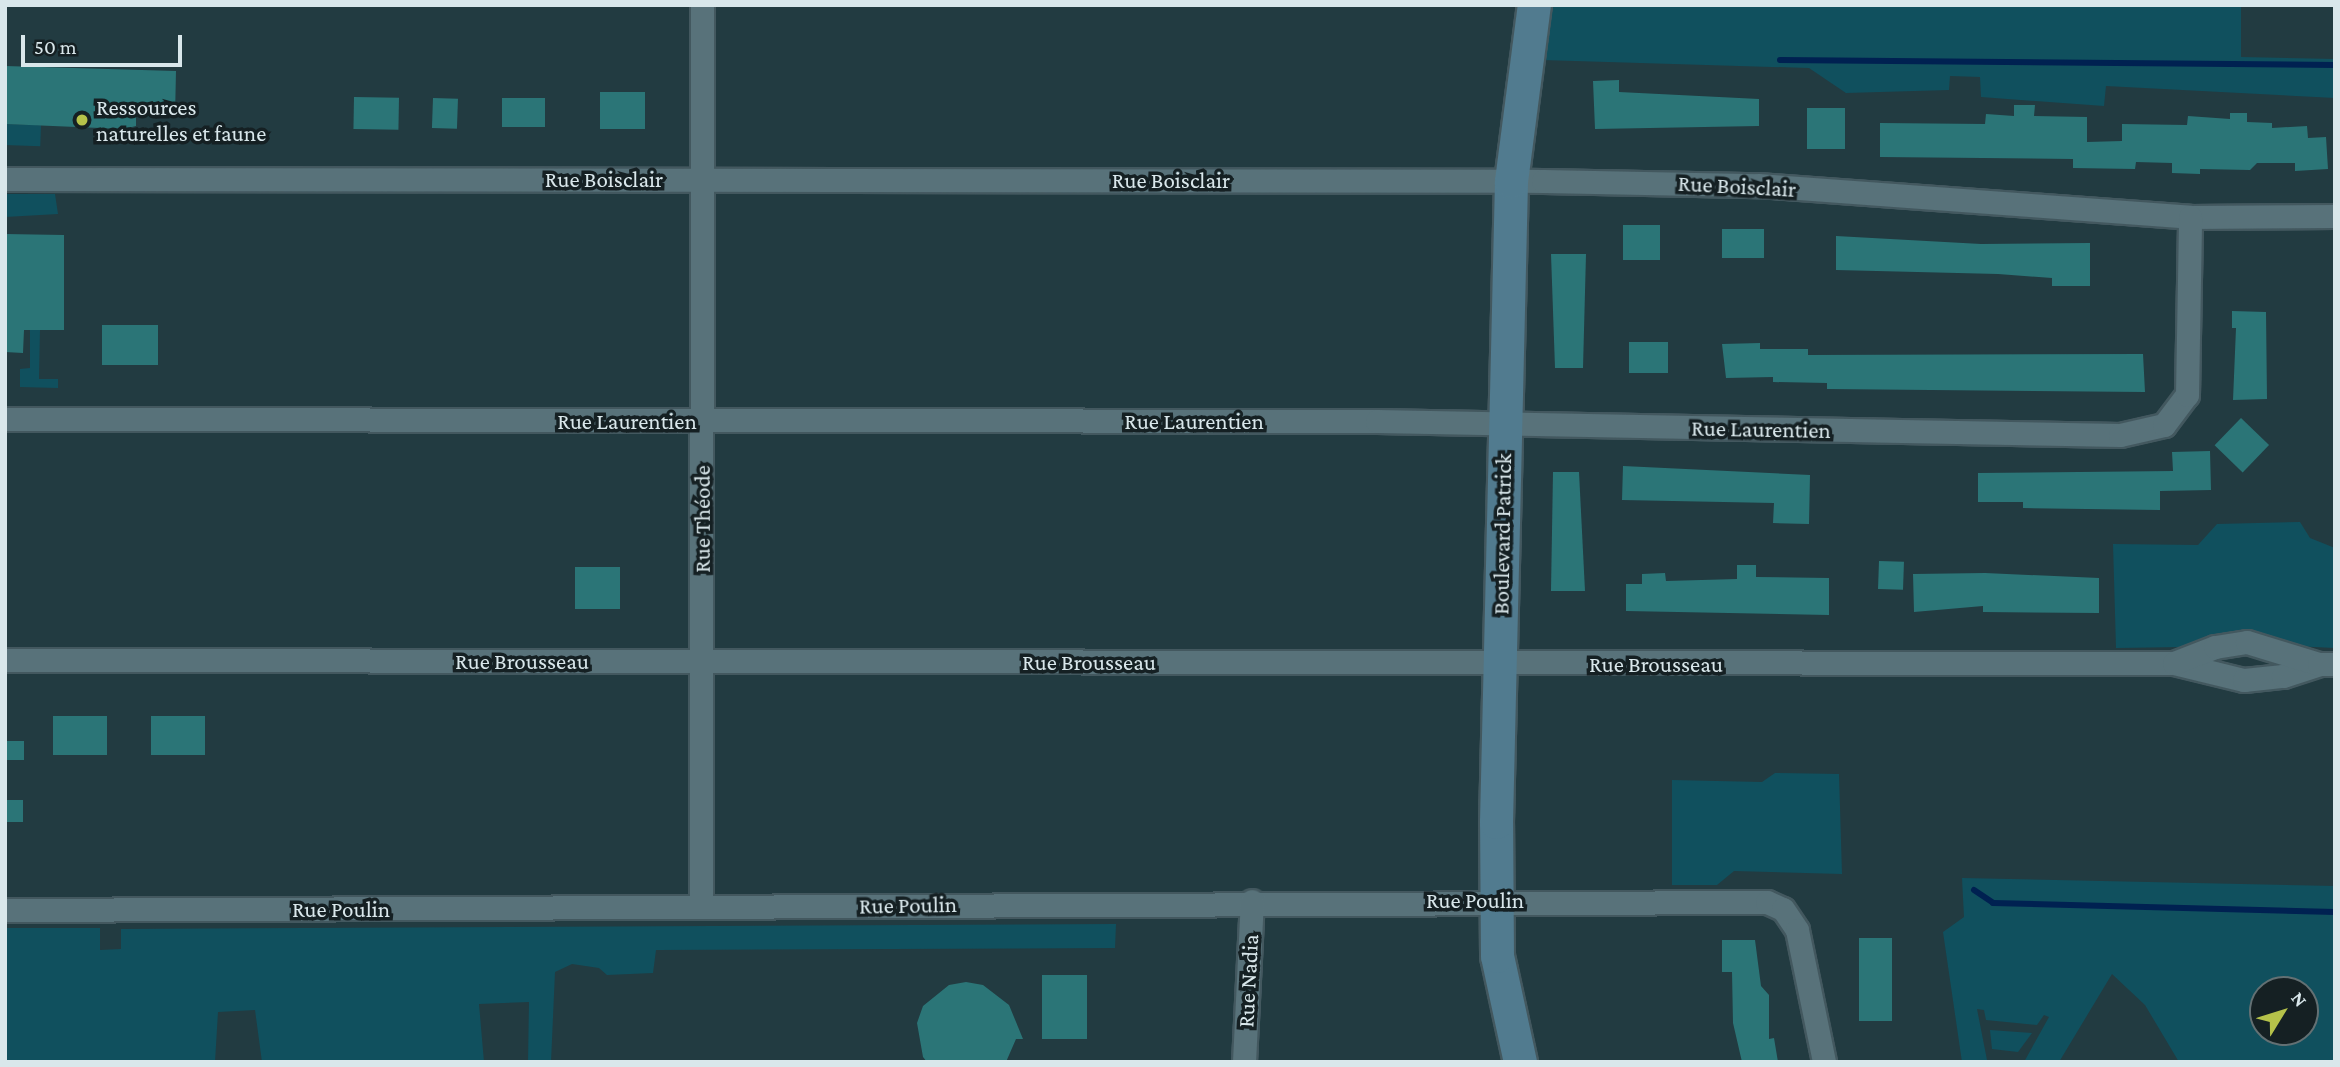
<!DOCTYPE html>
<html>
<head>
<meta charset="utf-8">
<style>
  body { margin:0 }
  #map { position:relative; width:2340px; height:1067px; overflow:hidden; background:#223b41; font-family:"Crimson Pro",serif }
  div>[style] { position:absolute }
  .green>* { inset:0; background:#10505e; transform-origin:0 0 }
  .stream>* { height:6px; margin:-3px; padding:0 3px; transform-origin:3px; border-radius:3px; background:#002151 }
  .building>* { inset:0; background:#2b7577; transform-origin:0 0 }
  .roads { filter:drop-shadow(2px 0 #43585f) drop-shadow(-2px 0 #43585f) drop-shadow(0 2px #43585f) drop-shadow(0 -2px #43585f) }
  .street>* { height:23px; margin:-11.5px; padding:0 11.5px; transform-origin:11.5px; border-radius:11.5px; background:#58727a }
  .secondary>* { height:33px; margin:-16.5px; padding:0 16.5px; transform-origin:16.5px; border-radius:16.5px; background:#517b8f }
  .dots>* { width:19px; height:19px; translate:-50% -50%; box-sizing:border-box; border:4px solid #152023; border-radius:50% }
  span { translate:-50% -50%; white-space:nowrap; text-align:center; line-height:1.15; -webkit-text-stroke:7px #152023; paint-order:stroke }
  .poi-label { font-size:23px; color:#d9e7eb }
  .left { translate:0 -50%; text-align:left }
  .street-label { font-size:23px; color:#d9e7eb }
  .frame { position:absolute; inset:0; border:7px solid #d9e7eb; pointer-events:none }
  .north { position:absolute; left:2249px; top:976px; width:70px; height:70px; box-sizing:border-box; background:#152023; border:2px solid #637073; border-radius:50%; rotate:52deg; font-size:19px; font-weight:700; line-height:28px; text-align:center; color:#d9e7eb }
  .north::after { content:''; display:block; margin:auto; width:24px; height:32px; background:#b5c24a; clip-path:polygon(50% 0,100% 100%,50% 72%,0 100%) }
  .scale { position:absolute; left:21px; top:35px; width:161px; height:32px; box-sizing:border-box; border:4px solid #d9e7eb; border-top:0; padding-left:9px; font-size:21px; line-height:24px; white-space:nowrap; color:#d9e7eb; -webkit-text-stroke:5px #152023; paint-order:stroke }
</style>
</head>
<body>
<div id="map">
  <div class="green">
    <div style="clip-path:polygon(1553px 5px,2241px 5px,2241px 57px,2335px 59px,2335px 98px,2106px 86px,2104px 106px,1981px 97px,1980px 77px,1950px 76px,1949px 90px,1846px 93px,1809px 68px,1542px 60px)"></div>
    <div style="left:5px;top:124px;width:36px;height:21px;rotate:2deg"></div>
    <div style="clip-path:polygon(5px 194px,55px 194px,58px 214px,5px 217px)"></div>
    <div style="clip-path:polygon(30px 330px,40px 330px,39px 379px,58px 379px,58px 388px,20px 387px,20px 369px,30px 368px)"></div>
    <div style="clip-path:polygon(2300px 522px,2310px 538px,2335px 548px,2335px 648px,2293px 646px,2264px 635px,2221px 636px,2183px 647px,2116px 648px,2113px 544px,2198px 545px,2217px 524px)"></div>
    <div style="clip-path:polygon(1775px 773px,1839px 774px,1842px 874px,1734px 871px,1717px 885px,1672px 885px,1672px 780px,1762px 782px)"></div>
    <div style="clip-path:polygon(evenodd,1962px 878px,2335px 886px,2335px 1062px,2179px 1062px,2145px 1005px,2112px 974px,2059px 1062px,2024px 1062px,2049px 1017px,2044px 1015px,2037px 1025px,1986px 1020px,1984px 1010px,1977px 1009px,1987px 1060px,1994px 1062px,1962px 1062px,1943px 932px,1964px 917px,1962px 878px,2263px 990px,2305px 990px,2305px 1032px,2263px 1032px,2263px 990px)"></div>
    <div style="clip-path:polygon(1116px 924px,1115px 948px,656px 950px,653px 973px,607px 975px,599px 968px,572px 964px,555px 972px,551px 1062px,528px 1062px,529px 1002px,479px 1004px,484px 1062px,262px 1062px,255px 1010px,218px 1012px,215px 1062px,5px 1062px,5px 928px,100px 928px,100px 950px,121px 949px,121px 929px)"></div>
    <div style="clip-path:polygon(1990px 1030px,2032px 1033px,2018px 1052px,1992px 1049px)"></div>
  </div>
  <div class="stream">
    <div style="left:1780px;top:60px;width:555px;rotate:0.52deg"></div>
    <div style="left:1974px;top:890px;width:23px;rotate:34deg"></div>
    <div style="left:1993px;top:903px;width:342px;rotate:1.5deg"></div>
  </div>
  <div class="building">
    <div style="clip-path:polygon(5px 66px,176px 71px,175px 117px,136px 116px,136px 126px,124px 129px,5px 124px)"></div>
    <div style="clip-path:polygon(1619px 80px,1619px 92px,1759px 99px,1759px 126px,1595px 129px,1593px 81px)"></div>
    <div style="left:600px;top:92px;width:45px;height:37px"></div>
    <div style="left:354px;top:97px;width:45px;height:32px;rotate:1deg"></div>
    <div style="left:433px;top:98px;width:25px;height:30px;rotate:2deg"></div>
    <div style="left:545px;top:98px;width:29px;height:43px;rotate:90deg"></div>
    <div style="clip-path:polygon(2014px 105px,2035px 105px,2034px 116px,2087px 117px,2087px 142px,2122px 141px,2122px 124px,2187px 125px,2188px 116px,2230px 119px,2230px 113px,2247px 113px,2247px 122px,2272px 123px,2272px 128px,2307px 126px,2308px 138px,2326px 137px,2328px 169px,2295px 171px,2295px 163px,2257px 163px,2250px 170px,2200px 169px,2200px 174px,2172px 173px,2172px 163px,2136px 162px,2135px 169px,2073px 168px,2073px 159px,1880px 157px,1880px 123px,1985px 124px,1986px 114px,2014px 116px)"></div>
    <div style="left:1807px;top:108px;width:38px;height:41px"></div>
    <div style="left:1623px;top:225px;width:37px;height:35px"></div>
    <div style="left:1722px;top:229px;width:42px;height:29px"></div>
    <div style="clip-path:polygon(5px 234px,64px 235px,64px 330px,24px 330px,23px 353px,5px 352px)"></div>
    <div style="clip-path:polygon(1836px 236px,1981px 244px,2090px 243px,2090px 286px,2052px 286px,2052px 278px,1998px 274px,1836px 270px)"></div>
    <div style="clip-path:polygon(1551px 254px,1586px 254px,1583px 368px,1555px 368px)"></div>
    <div style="clip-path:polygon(2232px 311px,2266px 312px,2267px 399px,2233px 400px,2236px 328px,2232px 328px)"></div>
    <div style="left:102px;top:325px;width:56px;height:40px"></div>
    <div style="left:1629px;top:342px;width:39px;height:31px"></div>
    <div style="clip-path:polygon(1760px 343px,1760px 349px,1808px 349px,1808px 355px,2143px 354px,2145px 392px,1827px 389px,1827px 383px,1773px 382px,1773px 377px,1726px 378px,1722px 344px)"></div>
    <div style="left:2241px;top:418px;width:39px;height:38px;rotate:44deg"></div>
    <div style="clip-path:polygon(2210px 451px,2211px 490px,2160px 491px,2160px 510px,2023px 508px,2023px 502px,1978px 502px,1978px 473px,2173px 471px,2172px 452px)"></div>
    <div style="clip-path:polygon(1623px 466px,1810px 475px,1809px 524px,1773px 523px,1774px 503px,1622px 500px)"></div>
    <div style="clip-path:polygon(1553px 472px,1579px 472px,1585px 591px,1551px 591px)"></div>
    <div style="left:1879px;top:561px;width:25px;height:28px;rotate:2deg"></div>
    <div style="clip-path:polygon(1737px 565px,1756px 565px,1756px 577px,1829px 578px,1829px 615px,1626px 611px,1626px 584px,1642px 584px,1642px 574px,1665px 573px,1666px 581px,1737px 579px)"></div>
    <div style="left:575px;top:567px;width:45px;height:42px"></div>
    <div style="clip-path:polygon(1985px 573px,2099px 578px,2099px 613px,1983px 612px,1983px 606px,1914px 612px,1913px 574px)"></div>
    <div style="left:53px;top:716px;width:54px;height:39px"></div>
    <div style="left:151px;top:716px;width:54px;height:39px"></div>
    <div style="left:5px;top:741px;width:19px;height:19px"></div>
    <div style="left:23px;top:800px;width:22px;height:18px;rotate:90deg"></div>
    <div style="left:1859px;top:938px;width:33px;height:83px"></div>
    <div style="clip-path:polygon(1722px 940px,1755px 940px,1761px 986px,1769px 995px,1769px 1039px,1774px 1038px,1778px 1062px,1742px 1062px,1733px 1023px,1732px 972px,1722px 972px)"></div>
    <div style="left:1042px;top:975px;width:45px;height:64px"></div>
    <div style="clip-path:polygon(966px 982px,983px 985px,1009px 1005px,1023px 1039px,1016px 1039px,1006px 1062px,927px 1062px,923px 1057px,917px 1023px,923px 1006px,949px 985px)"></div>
  </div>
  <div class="roads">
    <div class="street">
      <div style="left:5px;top:179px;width:1538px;rotate:0.07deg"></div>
      <div style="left:1543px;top:181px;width:215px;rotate:1.1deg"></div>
      <div style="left:1758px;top:185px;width:433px;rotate:4.2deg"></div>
      <div style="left:2190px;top:217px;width:145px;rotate:-0.4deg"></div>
      <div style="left:5px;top:419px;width:1372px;rotate:0.08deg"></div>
      <div style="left:1377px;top:421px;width:743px;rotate:1.08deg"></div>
      <div style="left:2120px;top:435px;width:45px;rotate:-12.8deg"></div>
      <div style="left:2164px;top:425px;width:38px;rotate:-53deg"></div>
      <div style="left:2187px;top:395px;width:178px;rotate:-89deg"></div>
      <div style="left:5px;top:660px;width:2169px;rotate:0.08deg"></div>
      <div style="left:2174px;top:663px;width:72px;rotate:13.7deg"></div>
      <div style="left:2244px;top:680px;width:39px;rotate:-6deg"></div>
      <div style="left:2283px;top:676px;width:38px;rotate:-18deg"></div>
      <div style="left:2174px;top:663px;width:44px;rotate:-21.3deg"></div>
      <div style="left:2215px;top:647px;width:32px;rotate:-9deg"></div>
      <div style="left:2247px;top:642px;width:75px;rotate:17deg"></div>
      <div style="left:2319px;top:664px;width:16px"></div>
      <div style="left:701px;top:907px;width:902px;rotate:-89.94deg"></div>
      <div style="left:5px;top:910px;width:1762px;rotate:-0.26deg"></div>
      <div style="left:1767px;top:902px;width:17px;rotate:24deg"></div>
      <div style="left:1783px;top:909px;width:25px;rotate:56deg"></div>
      <div style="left:1797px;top:930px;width:135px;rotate:78.4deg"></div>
      <div style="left:1244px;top:1062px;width:161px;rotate:-87.2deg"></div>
    </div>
    <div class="secondary">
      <div style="left:1520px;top:1062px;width:108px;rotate:-102.2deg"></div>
      <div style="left:1497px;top:956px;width:134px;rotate:-90.4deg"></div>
      <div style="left:1496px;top:822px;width:641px;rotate:-88.66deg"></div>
      <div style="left:1511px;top:181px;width:177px;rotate:-82.6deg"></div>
    </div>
  </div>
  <div class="dots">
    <div style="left:82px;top:120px;background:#b5c24a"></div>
  </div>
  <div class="poi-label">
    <span class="left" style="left:96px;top:120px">Ressources<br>naturelles et faune</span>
  </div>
  <div class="street-label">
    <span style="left:604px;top:179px">Rue Boisclair</span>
    <span style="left:1171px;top:180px">Rue Boisclair</span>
    <span style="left:1737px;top:186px;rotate:3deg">Rue Boisclair</span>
    <span style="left:627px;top:421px">Rue Laurentien</span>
    <span style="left:1194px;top:421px">Rue Laurentien</span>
    <span style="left:1761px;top:429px;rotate:1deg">Rue Laurentien</span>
    <span style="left:702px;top:519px;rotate:-90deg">Rue Théode</span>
    <span style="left:1502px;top:534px;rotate:-89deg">Boulevard Patrick</span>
    <span style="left:522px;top:661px">Rue Brousseau</span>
    <span style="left:1089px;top:662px">Rue Brousseau</span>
    <span style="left:1656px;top:664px">Rue Brousseau</span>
    <span style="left:1475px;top:900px">Rue Poulin</span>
    <span style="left:908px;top:905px;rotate:-1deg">Rue Poulin</span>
    <span style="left:341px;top:909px">Rue Poulin</span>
    <span style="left:1248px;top:981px;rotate:-87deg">Rue Nadia</span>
  </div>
  <div class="frame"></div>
  <div class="north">N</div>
  <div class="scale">50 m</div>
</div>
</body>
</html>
